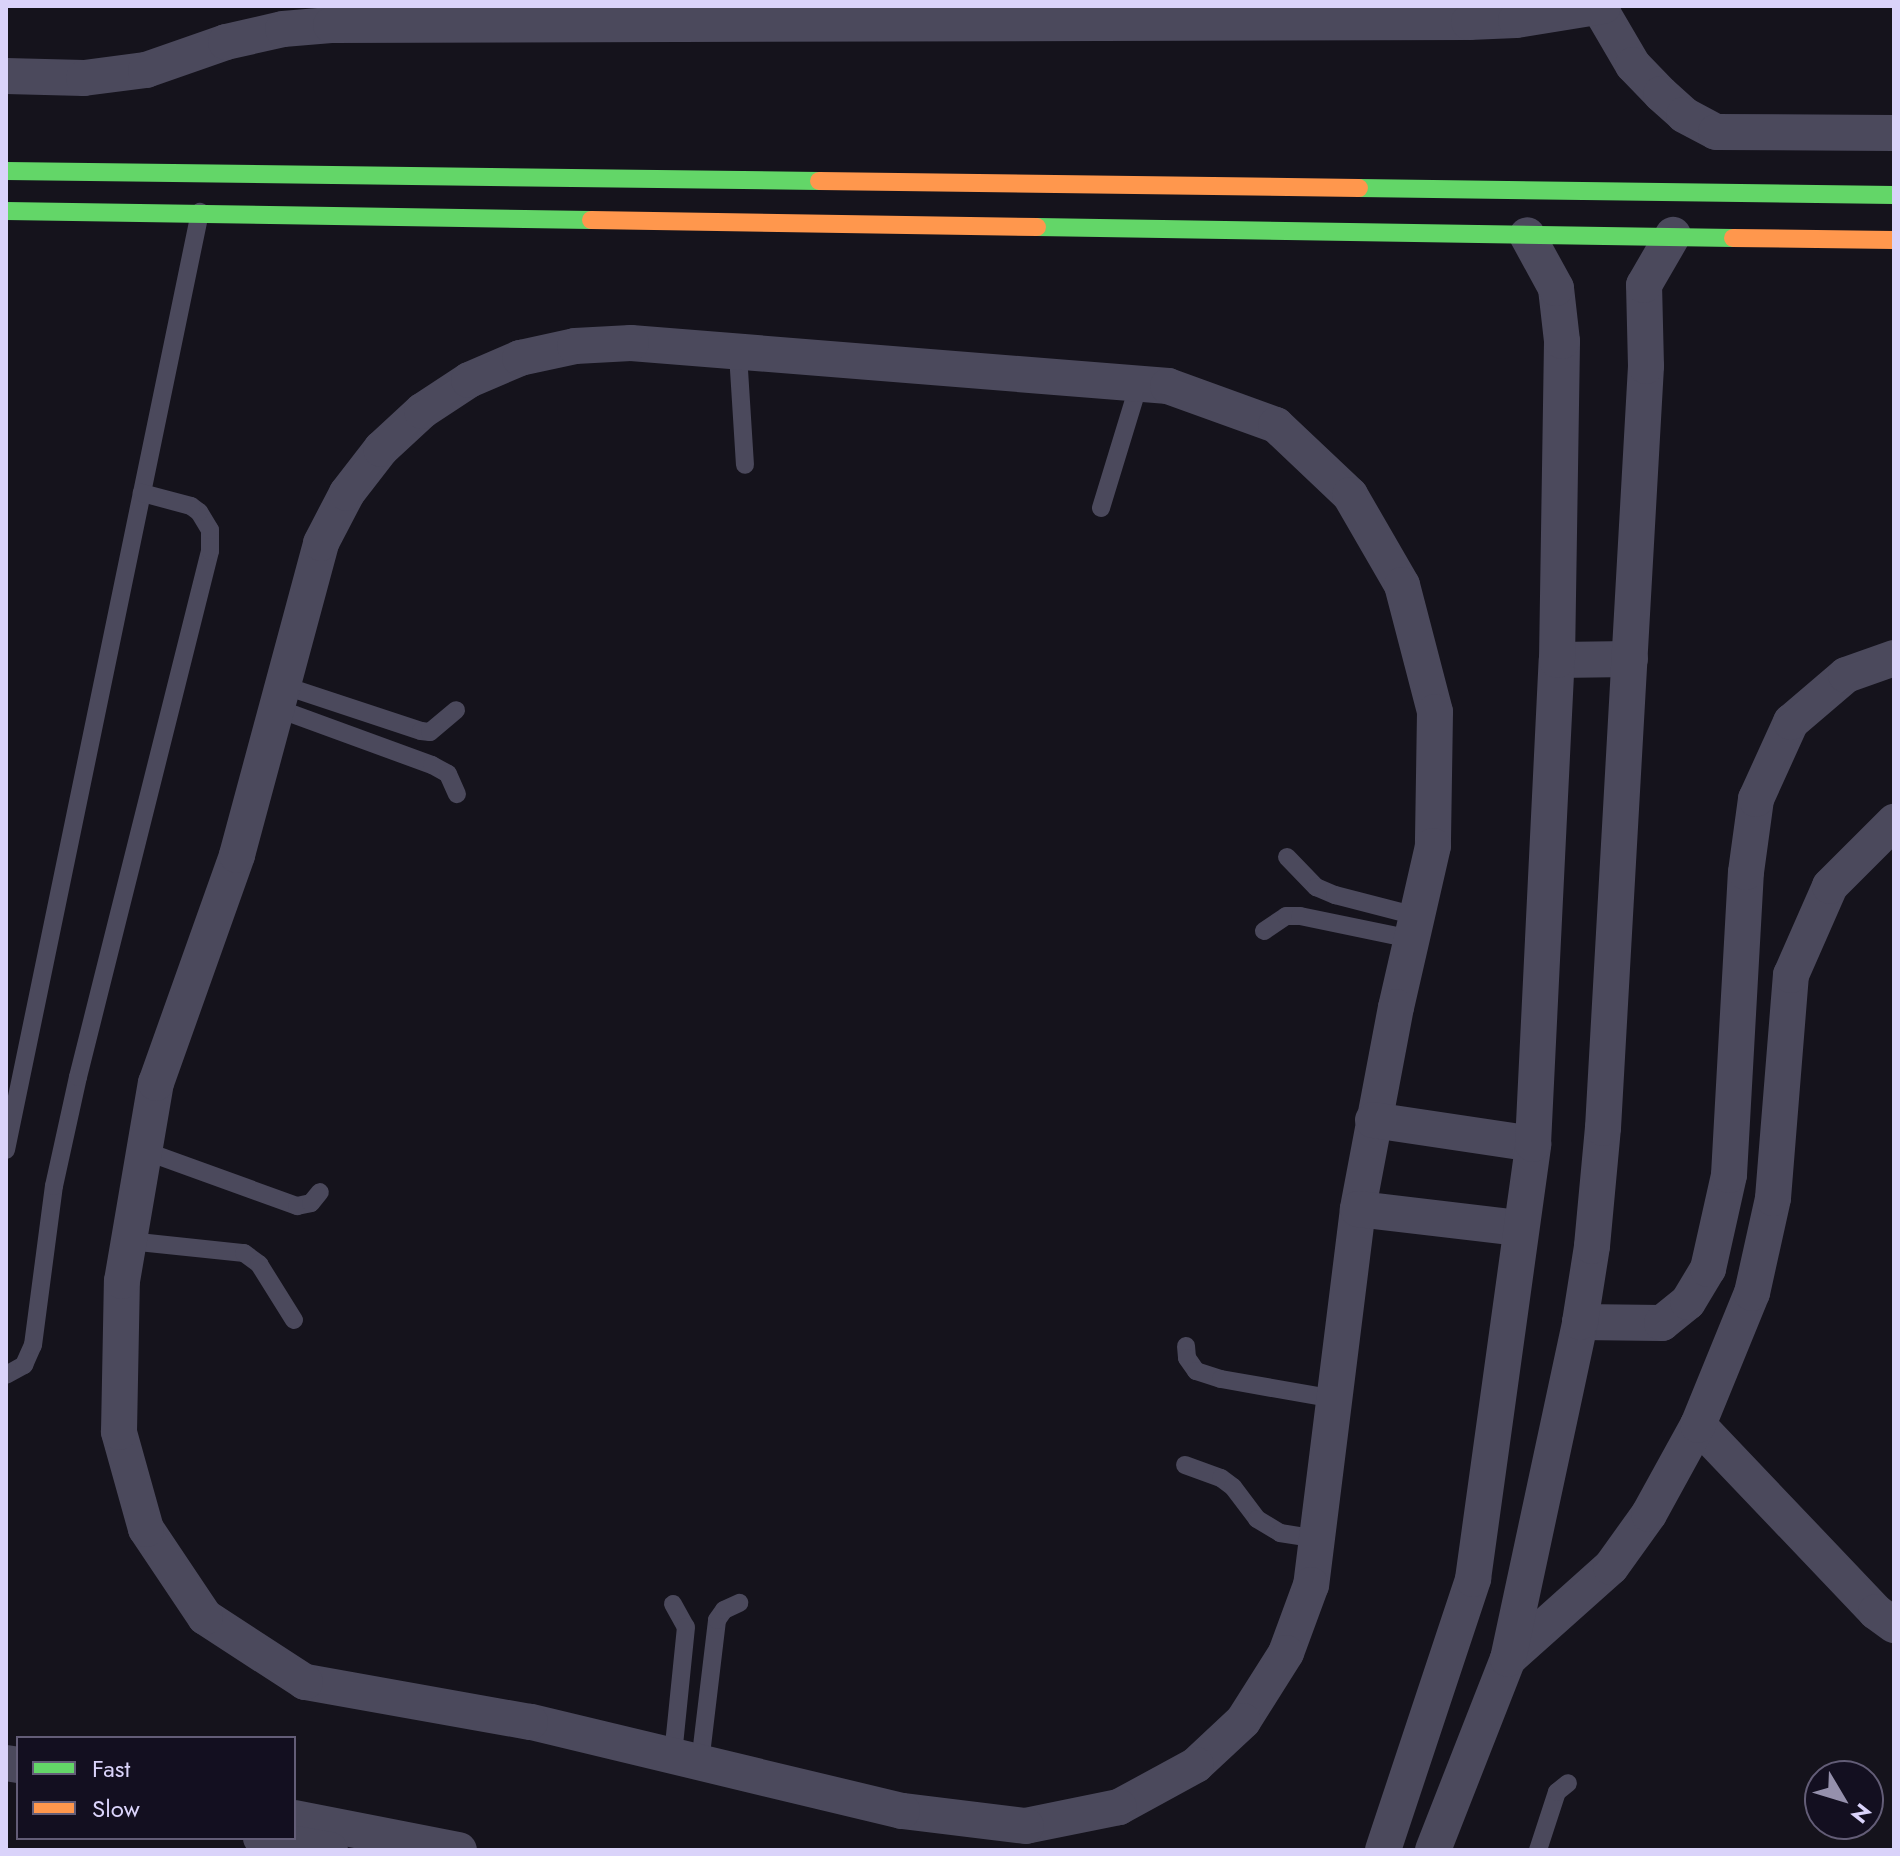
<!DOCTYPE html>
<html>
<head>
<meta charset="utf-8">
<style>
  body { margin:0 }
  #map { position:relative; width:1900px; height:1856px; overflow:hidden; background:#15131c; font-family:Jost,sans-serif }
  div>[style] { position:absolute }
  .lane>* { height:18px; margin:-9px; padding:0 9px; transform-origin:9px; border-radius:9px; background:#4b495c }
  .street>* { height:36px; margin:-18px; padding:0 18px; transform-origin:18px; border-radius:18px; background:#4b495c }
  .fast>* { height:18px; margin:-9px; padding:0 9px; transform-origin:9px; border-radius:9px; background:#63d668 }
  .slow>* { height:18px; margin:-9px; padding:0 9px; transform-origin:9px; border-radius:9px; background:#ff974d }
  span { translate:-50% -50%; white-space:nowrap; text-align:center; line-height:1.15; -webkit-text-stroke:7px #130f20; paint-order:stroke }
  .frame { position:absolute; inset:0; border:8px solid #dad3fa; pointer-events:none }
  .legend { position:absolute; left:16px; top:1736px; width:280px; height:104px; box-sizing:border-box; background:#130f20; border:2px solid #635d77; margin:0; padding:10px 14px; list-style:none; font-size:24px; color:#dad3fa }
  .legend li { display:flex; align-items:center; gap:16px; height:40px }
  .legend b { width:40px; border:2px solid #635d77 }
  .north { position:absolute; left:1804px; top:1760px; width:80px; height:80px; box-sizing:border-box; background:#130f20; border:2px solid #635d77; border-radius:50%; rotate:128deg; font-size:22px; font-weight:700; line-height:32px; text-align:center; color:#dad3fa }
  .north::after { content:''; display:block; margin:auto; width:28px; height:36px; background:#9590ac; clip-path:polygon(50% 0,100% 100%,50% 72%,0 100%) }
</style>
</head>
<body>
<div id="map">
  <div class="lane">
    <div style="left:738px;top:354px;width:111px;rotate:86.4deg"></div>
    <div style="left:1101px;top:508px;width:130px;rotate:-73deg"></div>
    <div style="left:282px;top:685px;width:146px;rotate:18.3deg"></div>
    <div style="left:421px;top:731px;width:9px;rotate:6deg"></div>
    <div style="left:430px;top:732px;width:34px;rotate:-40deg"></div>
    <div style="left:276px;top:708px;width:166px;rotate:20.1deg"></div>
    <div style="left:432px;top:765px;width:18px;rotate:29deg"></div>
    <div style="left:448px;top:774px;width:22px;rotate:66deg"></div>
    <div style="left:1287px;top:857px;width:42px;rotate:46deg"></div>
    <div style="left:1316px;top:887px;width:21px;rotate:23deg"></div>
    <div style="left:1335px;top:895px;width:84px;rotate:14.5deg"></div>
    <div style="left:1264px;top:931px;width:27px;rotate:-34deg"></div>
    <div style="left:1286px;top:916px;width:14px"></div>
    <div style="left:1300px;top:916px;width:113px;rotate:11.7deg"></div>
    <div style="left:6px;top:1150px;width:958px;rotate:-78.31deg"></div>
    <div style="left:145px;top:1151px;width:162px;rotate:19.9deg"></div>
    <div style="left:297px;top:1206px;width:14px;rotate:-12deg"></div>
    <div style="left:311px;top:1203px;width:14px;rotate:-51deg"></div>
    <div style="left:129px;top:1241px;width:116px;rotate:6deg"></div>
    <div style="left:244px;top:1253px;width:19px;rotate:36deg"></div>
    <div style="left:259px;top:1264px;width:66px;rotate:58deg"></div>
    <div style="left:1186px;top:1346px;width:12px;rotate:85deg"></div>
    <div style="left:1187px;top:1358px;width:16px;rotate:55deg"></div>
    <div style="left:1196px;top:1371px;width:26px;rotate:18deg"></div>
    <div style="left:1221px;top:1379px;width:115px;rotate:10deg"></div>
    <div style="left:6px;top:1375px;width:21px;rotate:-29deg"></div>
    <div style="left:24px;top:1365px;width:22px;rotate:-66deg"></div>
    <div style="left:33px;top:1345px;width:160px;rotate:-82.5deg"></div>
    <div style="left:54px;top:1186px;width:112px;rotate:-77.6deg"></div>
    <div style="left:78px;top:1077px;width:542px;rotate:-75.91deg"></div>
    <div style="left:210px;top:551px;width:21px;rotate:-90deg"></div>
    <div style="left:210px;top:530px;width:21px;rotate:-121deg"></div>
    <div style="left:199px;top:512px;width:10px;rotate:-143deg"></div>
    <div style="left:191px;top:506px;width:51px;rotate:-165.1deg"></div>
    <div style="left:1185px;top:1465px;width:38px;rotate:20deg"></div>
    <div style="left:1221px;top:1478px;width:15px;rotate:37deg"></div>
    <div style="left:1233px;top:1487px;width:40px;rotate:53deg"></div>
    <div style="left:1257px;top:1519px;width:27px;rotate:31deg"></div>
    <div style="left:1280px;top:1533px;width:36px;rotate:9deg"></div>
    <div style="left:673px;top:1604px;width:26px;rotate:61deg"></div>
    <div style="left:686px;top:1627px;width:130px;rotate:95.8deg"></div>
    <div style="left:700px;top:1763px;width:144px;rotate:-83.2deg"></div>
    <div style="left:717px;top:1620px;width:12px;rotate:-55deg"></div>
    <div style="left:724px;top:1610px;width:17px;rotate:-25deg"></div>
    <div style="left:1538px;top:1850px;width:61px;rotate:-71.9deg"></div>
    <div style="left:1557px;top:1792px;width:14px;rotate:-39deg"></div>
  </div>
  <div class="street">
    <div style="left:1599px;top:7px;width:67px;rotate:59.6deg"></div>
    <div style="left:1633px;top:65px;width:40px;rotate:46deg"></div>
    <div style="left:1661px;top:94px;width:31px;rotate:42deg"></div>
    <div style="left:1684px;top:115px;width:36px;rotate:28deg"></div>
    <div style="left:1716px;top:132px;width:178px;rotate:0.3deg"></div>
    <div style="left:6px;top:76px;width:78px;rotate:1.5deg"></div>
    <div style="left:84px;top:78px;width:63px;rotate:-7.4deg"></div>
    <div style="left:146px;top:70px;width:85px;rotate:-19.3deg"></div>
    <div style="left:226px;top:42px;width:58px;rotate:-12.8deg"></div>
    <div style="left:283px;top:29px;width:48px;rotate:-4.8deg"></div>
    <div style="left:331px;top:25px;width:1138px;rotate:-0.15deg"></div>
    <div style="left:1469px;top:22px;width:47px;rotate:-2.4deg"></div>
    <div style="left:1516px;top:20px;width:88px;rotate:-9.1deg"></div>
    <div style="left:631px;top:343px;width:539px;rotate:4.58deg"></div>
    <div style="left:1168px;top:386px;width:115px;rotate:19.9deg"></div>
    <div style="left:1276px;top:425px;width:102px;rotate:43.4deg"></div>
    <div style="left:1350px;top:495px;width:104px;rotate:60deg"></div>
    <div style="left:1402px;top:585px;width:131px;rotate:75.4deg"></div>
    <div style="left:1435px;top:712px;width:134px;rotate:90.9deg"></div>
    <div style="left:1433px;top:846px;width:165px;rotate:102.9deg"></div>
    <div style="left:1396px;top:1007px;width:206px;rotate:100.7deg"></div>
    <div style="left:1358px;top:1209px;width:379px;rotate:97.1deg"></div>
    <div style="left:1311px;top:1585px;width:72px;rotate:110.2deg"></div>
    <div style="left:1286px;top:1653px;width:80px;rotate:122.3deg"></div>
    <div style="left:1243px;top:1721px;width:64px;rotate:136.9deg"></div>
    <div style="left:1196px;top:1765px;width:88px;rotate:151.4deg"></div>
    <div style="left:1119px;top:1807px;width:95px;rotate:168.5deg"></div>
    <div style="left:1026px;top:1826px;width:125px;rotate:-173.1deg"></div>
    <div style="left:902px;top:1811px;width:382px;rotate:-166.5deg"></div>
    <div style="left:530px;top:1722px;width:229px;rotate:-169.9deg"></div>
    <div style="left:305px;top:1682px;width:119px;rotate:-147deg"></div>
    <div style="left:205px;top:1617px;width:106px;rotate:-123.8deg"></div>
    <div style="left:146px;top:1529px;width:101px;rotate:-105.6deg"></div>
    <div style="left:119px;top:1432px;width:151px;rotate:-88.9deg"></div>
    <div style="left:122px;top:1281px;width:201px;rotate:-80.3deg"></div>
    <div style="left:156px;top:1083px;width:242px;rotate:-70.4deg"></div>
    <div style="left:237px;top:855px;width:323px;rotate:-74.9deg"></div>
    <div style="left:321px;top:543px;width:56px;rotate:-62.5deg"></div>
    <div style="left:347px;top:493px;width:56px;rotate:-52.3deg"></div>
    <div style="left:381px;top:449px;width:56px;rotate:-42.8deg"></div>
    <div style="left:422px;top:411px;width:56px;rotate:-33.4deg"></div>
    <div style="left:469px;top:380px;width:56px;rotate:-23.3deg"></div>
    <div style="left:520px;top:358px;width:56px;rotate:-12.3deg"></div>
    <div style="left:575px;top:346px;width:56px;rotate:-3.1deg"></div>
    <div style="left:1557px;top:660px;width:73px;rotate:-0.8deg"></div>
    <div style="left:1373px;top:1120px;width:162px;rotate:8.5deg"></div>
    <div style="left:1358px;top:1209px;width:163px;rotate:6.7deg"></div>
    <div style="left:1580px;top:1322px;width:82px;rotate:0.7deg"></div>
    <div style="left:1662px;top:1323px;width:33px;rotate:-39deg"></div>
    <div style="left:1688px;top:1302px;width:39px;rotate:-59deg"></div>
    <div style="left:1708px;top:1269px;width:96px;rotate:-77.4deg"></div>
    <div style="left:1729px;top:1175px;width:303px;rotate:-86.8deg"></div>
    <div style="left:1746px;top:872px;width:74px;rotate:-82.2deg"></div>
    <div style="left:1756px;top:799px;width:85px;rotate:-65.6deg"></div>
    <div style="left:1791px;top:722px;width:72px;rotate:-40.5deg"></div>
    <div style="left:1846px;top:675px;width:51px;rotate:-19.5deg"></div>
    <div style="left:1698px;top:1425px;width:258px;rotate:46.4deg"></div>
    <div style="left:1876px;top:1612px;width:22px;rotate:36deg"></div>
    <div style="left:1508px;top:1659px;width:138px;rotate:-41.8deg"></div>
    <div style="left:1611px;top:1567px;width:65px;rotate:-54.4deg"></div>
    <div style="left:1649px;top:1514px;width:102px;rotate:-61.2deg"></div>
    <div style="left:1698px;top:1425px;width:143px;rotate:-67.8deg"></div>
    <div style="left:1752px;top:1293px;width:97px;rotate:-77.5deg"></div>
    <div style="left:1773px;top:1198px;width:224px;rotate:-85.4deg"></div>
    <div style="left:1791px;top:975px;width:97px;rotate:-66.3deg"></div>
    <div style="left:1830px;top:886px;width:91px;rotate:-45deg"></div>
    <div style="left:6px;top:1763px;width:12px;rotate:9deg"></div>
    <div style="left:294px;top:1818px;width:168px;rotate:11deg"></div>
    <div style="left:261px;top:1838px;width:70px;rotate:9.9deg"></div>
    <div style="left:1383px;top:1850px;width:286px;rotate:-71.6deg"></div>
    <div style="left:1473px;top:1579px;width:439px;rotate:-82.1deg"></div>
    <div style="left:1533px;top:1144px;width:485px;rotate:-87.2deg"></div>
    <div style="left:1557px;top:660px;width:319px;rotate:-89.1deg"></div>
    <div style="left:1562px;top:341px;width:53px;rotate:-96.5deg"></div>
    <div style="left:1556px;top:288px;width:60px;rotate:-118.7deg"></div>
    <div style="left:1433px;top:1850px;width:205px;rotate:-68.6deg"></div>
    <div style="left:1508px;top:1659px;width:345px;rotate:-77.9deg"></div>
    <div style="left:1580px;top:1322px;width:77px;rotate:-81deg"></div>
    <div style="left:1592px;top:1246px;width:119px;rotate:-84.7deg"></div>
    <div style="left:1603px;top:1128px;width:763px;rotate:-86.77deg"></div>
    <div style="left:1646px;top:366px;width:81px;rotate:-91.4deg"></div>
    <div style="left:1644px;top:285px;width:58px;rotate:-59.9deg"></div>
  </div>
  <div class="fast">
    <div style="left:6px;top:171px;width:813px;rotate:0.7deg"></div>
    <div style="left:1359px;top:188px;width:535px;rotate:0.75deg"></div>
    <div style="left:6px;top:211px;width:585px;rotate:0.88deg"></div>
    <div style="left:1037px;top:227px;width:696px;rotate:0.91deg"></div>
  </div>
  <div class="slow">
    <div style="left:819px;top:181px;width:540px;rotate:0.74deg"></div>
    <div style="left:591px;top:220px;width:446px;rotate:0.9deg"></div>
    <div style="left:1733px;top:238px;width:161px;rotate:0.7deg"></div>
  </div>
  <div class="frame"></div>
  <ul class="legend">
  <li><b style="height:10px;background:#63d668"></b>Fast</li>
  <li><b style="height:10px;background:#ff974d"></b>Slow</li>
  </ul>
  <div class="north">N</div>
</div>
</body>
</html>
